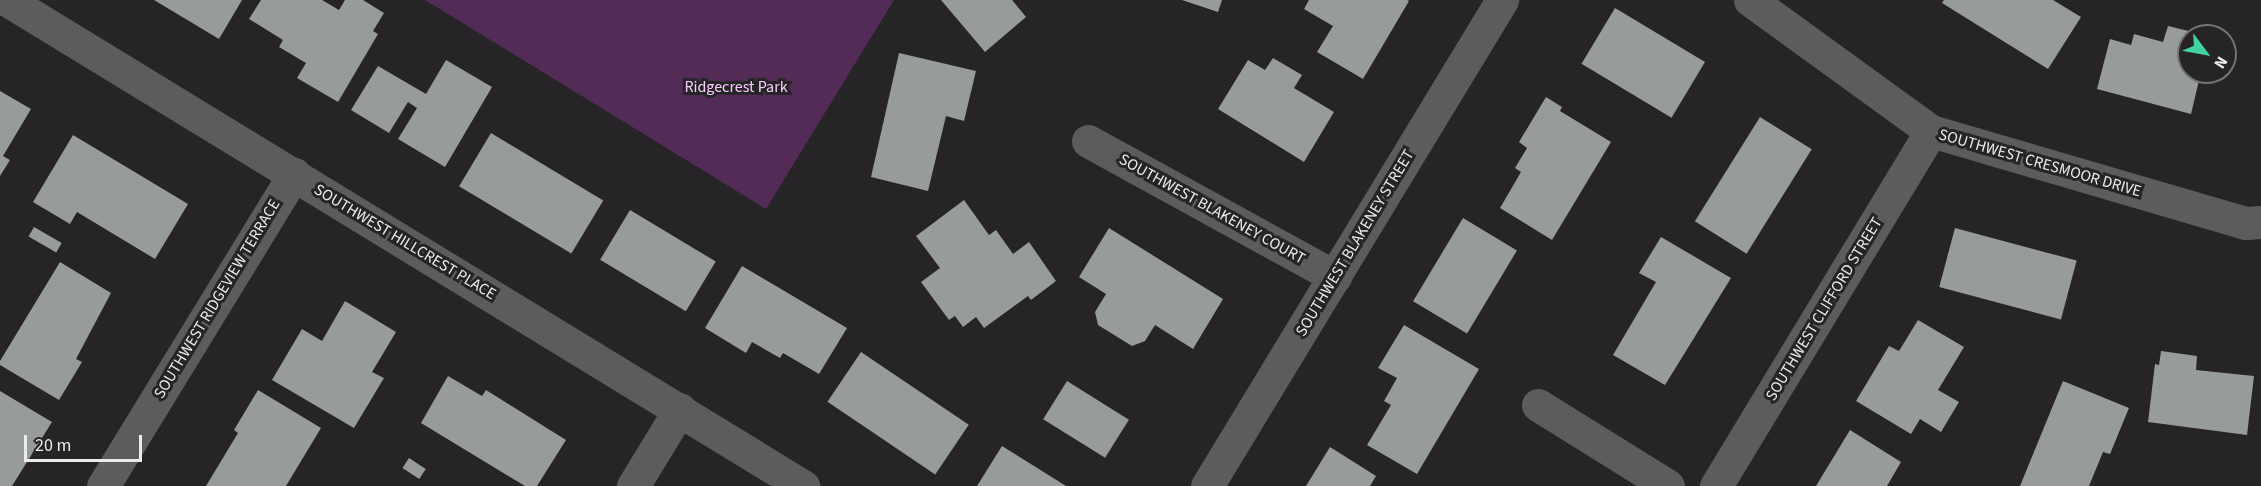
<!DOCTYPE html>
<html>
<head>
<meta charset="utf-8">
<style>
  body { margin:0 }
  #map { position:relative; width:2261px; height:486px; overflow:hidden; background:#262426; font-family:"Source Sans 3",sans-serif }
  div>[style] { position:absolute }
  .green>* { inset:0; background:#522c57 }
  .building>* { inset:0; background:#979c99; transform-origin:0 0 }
  .minor>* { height:33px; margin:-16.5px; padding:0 16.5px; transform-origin:16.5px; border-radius:16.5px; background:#5e5b5e }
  span { translate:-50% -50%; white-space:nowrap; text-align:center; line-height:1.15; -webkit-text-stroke:6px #262426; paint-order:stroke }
  .park-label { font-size:16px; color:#f8cdfd }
  .street-label { font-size:16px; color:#eceaec }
  .north { position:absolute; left:2177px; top:24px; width:60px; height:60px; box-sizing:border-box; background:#262426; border:2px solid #757375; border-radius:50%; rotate:122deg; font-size:16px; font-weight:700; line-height:24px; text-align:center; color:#eceaec }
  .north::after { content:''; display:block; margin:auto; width:21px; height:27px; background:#42d4a0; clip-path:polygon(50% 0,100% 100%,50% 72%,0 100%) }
  .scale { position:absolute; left:24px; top:435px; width:118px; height:27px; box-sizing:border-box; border:3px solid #eceaec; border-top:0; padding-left:8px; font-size:18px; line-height:21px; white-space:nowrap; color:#eceaec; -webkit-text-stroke:4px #262426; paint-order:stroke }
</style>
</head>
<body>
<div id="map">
  <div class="green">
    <div style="clip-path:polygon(425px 0,894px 0,766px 209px)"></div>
  </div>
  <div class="building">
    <div style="clip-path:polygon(154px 0,242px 0,219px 39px)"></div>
    <div style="clip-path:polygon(261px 0,322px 0,339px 10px,345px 0,363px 0,384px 13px,373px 31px,378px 34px,338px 102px,297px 78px,306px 63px,279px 47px,283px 40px,249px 19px)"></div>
    <div style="clip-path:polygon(941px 0,1012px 0,1026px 17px,985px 52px)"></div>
    <div style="clip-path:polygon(1182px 0,1222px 0,1218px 12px)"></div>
    <div style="clip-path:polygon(1309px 0,1407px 0,1409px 1px,1363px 79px,1317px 52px,1333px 26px,1304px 9px)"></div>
    <div style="clip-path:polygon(1944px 0,2053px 0,2081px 17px,2048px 69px,1942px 3px)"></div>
    <div style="left:1615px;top:8px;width:105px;height:65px;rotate:31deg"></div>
    <div style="clip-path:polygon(2168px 26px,2205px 35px,2189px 36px,2189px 72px,2201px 72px,2191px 114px,2097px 89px,2110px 39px,2131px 45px,2134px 34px,2163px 42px)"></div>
    <div style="clip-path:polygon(899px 53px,976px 71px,964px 121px,946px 116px,928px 191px,871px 177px)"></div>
    <div style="clip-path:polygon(1273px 58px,1302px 75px,1294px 88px,1334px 112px,1304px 162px,1218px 109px,1248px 60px,1265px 70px)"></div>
    <div style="clip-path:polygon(446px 60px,492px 87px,445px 167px,398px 139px,417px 108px,408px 102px,389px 133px,351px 110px,378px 66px,426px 94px)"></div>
    <div style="clip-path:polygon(0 91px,31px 109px,3px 156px,10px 160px,0 176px)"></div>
    <div style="clip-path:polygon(1546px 97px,1562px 107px,1560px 111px,1611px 142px,1552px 240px,1500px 208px,1521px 172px,1515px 168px,1527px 148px,1519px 142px)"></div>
    <div style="left:1760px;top:117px;width:61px;height:123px;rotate:32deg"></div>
    <div style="left:491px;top:133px;width:131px;height:62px;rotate:31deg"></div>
    <div style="clip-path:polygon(73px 135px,188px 204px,155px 259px,77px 212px,70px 224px,33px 202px)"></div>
    <div style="clip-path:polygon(964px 200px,989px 235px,996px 230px,1013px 254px,1029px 242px,1056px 281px,1031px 300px,1028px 296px,984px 328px,976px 317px,963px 327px,955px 316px,949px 320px,921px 282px,940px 268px,916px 236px)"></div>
    <div style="left:630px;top:210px;width:100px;height:58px;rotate:31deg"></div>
    <div style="left:1463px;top:218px;width:63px;height:97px;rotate:31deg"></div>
    <div style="left:34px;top:227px;width:32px;height:11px;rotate:30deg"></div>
    <div style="clip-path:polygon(1109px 228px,1223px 299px,1193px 349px,1155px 325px,1145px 341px,1132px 346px,1098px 325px,1095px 312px,1106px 294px,1079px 277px)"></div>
    <div style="left:1955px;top:228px;width:126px;height:61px;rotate:15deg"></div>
    <div style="clip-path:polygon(1661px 237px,1731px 278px,1665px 385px,1613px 355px,1656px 282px,1639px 273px)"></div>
    <div style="clip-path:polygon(60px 262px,111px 293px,76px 359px,82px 362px,59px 400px,0 365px,0 361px)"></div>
    <div style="clip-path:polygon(742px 266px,847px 328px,819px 374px,783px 353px,780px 358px,752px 342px,746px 353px,705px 328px)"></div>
    <div style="clip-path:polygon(345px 301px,396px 332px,372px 372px,384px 378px,354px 428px,272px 380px,302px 329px,322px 341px)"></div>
    <div style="clip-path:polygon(1918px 320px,1964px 347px,1938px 390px,1959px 402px,1941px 432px,1920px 419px,1911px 434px,1856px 401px,1889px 346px,1899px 351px)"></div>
    <div style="clip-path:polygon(1404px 325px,1479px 369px,1417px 474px,1367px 445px,1391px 405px,1384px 401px,1397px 378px,1378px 368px)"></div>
    <div style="clip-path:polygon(2161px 351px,2197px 356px,2196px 370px,2254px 376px,2247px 435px,2148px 422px,2155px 364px,2159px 365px)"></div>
    <div style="left:861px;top:352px;width:130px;height:60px;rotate:34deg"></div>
    <div style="clip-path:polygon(448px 376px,482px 396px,486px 390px,566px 440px,537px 486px,525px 486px,421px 423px)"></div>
    <div style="left:1067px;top:381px;width:73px;height:45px;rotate:32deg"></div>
    <div style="clip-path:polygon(2063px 381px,2129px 408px,2110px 454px,2103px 452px,2089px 486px,2020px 486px)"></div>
    <div style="clip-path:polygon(258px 390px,321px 428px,286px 486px,206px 486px,238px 433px,234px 430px)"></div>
    <div style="clip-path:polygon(0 391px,52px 422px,12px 486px,0 486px)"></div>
    <div style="clip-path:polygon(1850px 430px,1901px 462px,1887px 486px,1816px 486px)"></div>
    <div style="clip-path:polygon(1002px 446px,1066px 486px,977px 486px)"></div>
    <div style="clip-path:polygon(1330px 447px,1376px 476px,1370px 486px,1306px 486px)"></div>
    <div style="left:409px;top:458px;width:20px;height:12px;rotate:33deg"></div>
  </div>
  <div class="minor">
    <div style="left:7px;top:0;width:933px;rotate:31.41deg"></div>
    <div style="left:1750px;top:0;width:223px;rotate:35.9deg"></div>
    <div style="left:1931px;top:131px;width:328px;rotate:16.3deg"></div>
    <div style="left:2246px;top:223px;width:15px;rotate:-4deg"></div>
    <div style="left:1088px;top:141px;width:282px;rotate:28.8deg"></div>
    <div style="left:1538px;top:405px;width:153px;rotate:31.9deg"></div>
    <div style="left:103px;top:486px;width:366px;rotate:-58.5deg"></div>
    <div style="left:633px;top:486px;width:90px;rotate:-58.6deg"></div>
    <div style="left:1207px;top:486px;width:569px;rotate:-58.74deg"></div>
    <div style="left:1716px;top:486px;width:415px;rotate:-58.8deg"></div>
  </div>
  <div class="park-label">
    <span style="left:736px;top:87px">Ridgecrest Park</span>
  </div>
  <div class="street-label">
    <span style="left:2040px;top:163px;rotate:16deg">SOUTHWEST CRESMOOR DRIVE</span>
    <span style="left:1212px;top:209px;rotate:29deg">SOUTHWEST BLAKENEY COURT</span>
    <span style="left:405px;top:242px;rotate:31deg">SOUTHWEST HILLCREST PLACE</span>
    <span style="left:1355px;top:243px;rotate:-59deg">SOUTHWEST BLAKENEY STREET</span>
    <span style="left:217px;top:299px;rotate:-59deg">SOUTHWEST RIDGEVIEW TERRACE</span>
    <span style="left:1824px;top:309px;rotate:-59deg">SOUTHWEST CLIFFORD STREET</span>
  </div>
  <div class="north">N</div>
  <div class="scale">20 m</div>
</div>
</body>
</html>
